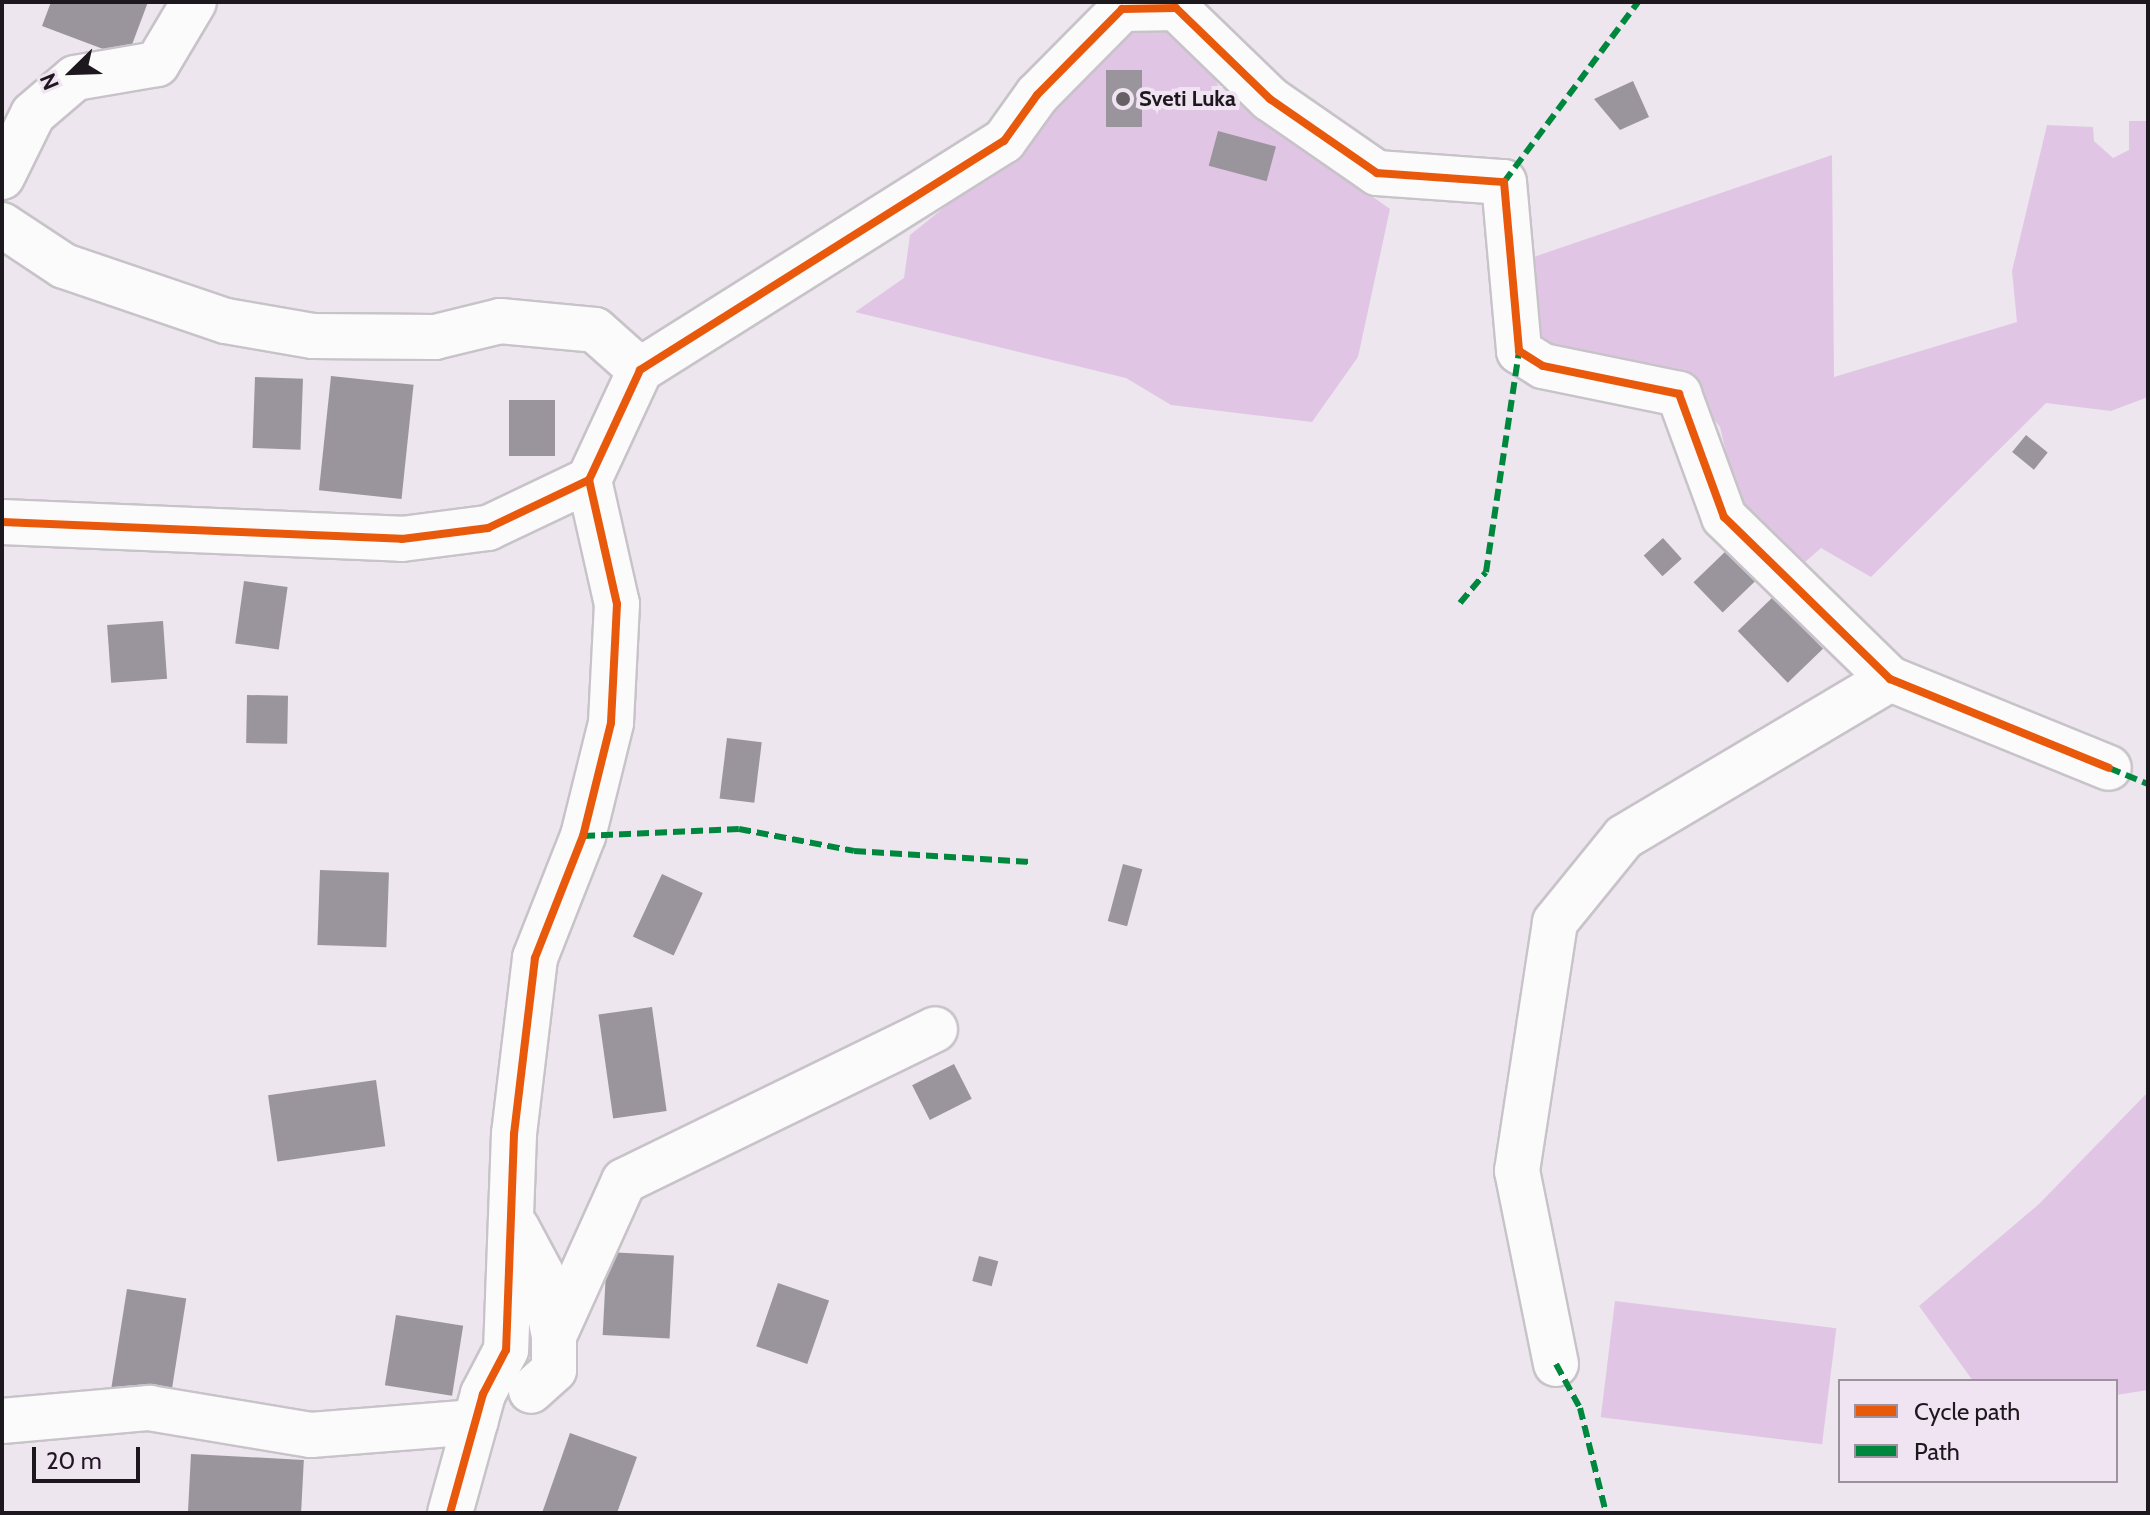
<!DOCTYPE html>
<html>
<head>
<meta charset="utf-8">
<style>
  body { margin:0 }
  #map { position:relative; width:2150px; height:1515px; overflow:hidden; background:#ede6ee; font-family:Cabin,sans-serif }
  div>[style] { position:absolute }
  .green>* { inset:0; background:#e0c6e4; transform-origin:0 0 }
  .building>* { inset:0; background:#9a959c; transform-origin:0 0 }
  .roads { filter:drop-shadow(2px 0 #c8c3c9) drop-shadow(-2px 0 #c8c3c9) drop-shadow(0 2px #c8c3c9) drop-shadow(0 -2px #c8c3c9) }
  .minor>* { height:44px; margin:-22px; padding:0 22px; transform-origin:22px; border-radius:22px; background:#fcfbfc }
  .quiet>* { height:6px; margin-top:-3px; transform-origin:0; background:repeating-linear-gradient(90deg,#00873e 0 12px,transparent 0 18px) }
  .cycleway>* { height:8px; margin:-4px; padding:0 4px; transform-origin:4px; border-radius:4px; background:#e8590c }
  .dots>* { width:22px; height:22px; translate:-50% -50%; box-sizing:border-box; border:4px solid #f0e3f2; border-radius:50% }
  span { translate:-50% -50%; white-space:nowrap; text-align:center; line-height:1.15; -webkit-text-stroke:8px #f0e3f2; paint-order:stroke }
  .poi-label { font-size:22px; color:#1d181e; font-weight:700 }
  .left { translate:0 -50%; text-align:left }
  .frame { position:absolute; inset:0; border:4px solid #1d181e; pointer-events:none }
  .legend { position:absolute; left:1838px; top:1379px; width:280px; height:104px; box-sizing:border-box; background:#f0e3f2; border:2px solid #9c929d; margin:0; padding:10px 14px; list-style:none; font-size:24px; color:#1d181e }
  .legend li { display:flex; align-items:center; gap:16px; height:40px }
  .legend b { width:40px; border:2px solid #9c929d }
  .north { position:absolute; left:32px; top:32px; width:80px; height:80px; -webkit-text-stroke:6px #f0e3f2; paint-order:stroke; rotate:247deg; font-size:22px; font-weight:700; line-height:32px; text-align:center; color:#1d181e }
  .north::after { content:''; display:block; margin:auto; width:28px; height:36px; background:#1d181e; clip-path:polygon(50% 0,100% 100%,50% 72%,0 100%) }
  .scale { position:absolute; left:32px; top:1447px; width:108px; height:36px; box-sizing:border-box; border:4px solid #1d181e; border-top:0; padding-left:10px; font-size:24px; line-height:28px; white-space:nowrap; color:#1d181e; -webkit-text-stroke:6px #f0e3f2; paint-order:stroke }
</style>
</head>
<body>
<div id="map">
  <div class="green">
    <div style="clip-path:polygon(1161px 17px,1204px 52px,1219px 88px,1390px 209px,1358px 357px,1312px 422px,1171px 405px,1126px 378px,855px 312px,904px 278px,910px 235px,983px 176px,1132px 20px)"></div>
    <div style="clip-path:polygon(2129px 121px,2148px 121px,2148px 397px,2111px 411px,2046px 403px,1871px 577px,1821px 548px,1805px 562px,1780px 565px,1744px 529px,1720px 427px,1700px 402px,1528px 340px,1519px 262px,1832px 155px,1834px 377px,2017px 322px,2012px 271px,2047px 125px,2093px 127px,2094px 141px,2113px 158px,2129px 150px)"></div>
    <div style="clip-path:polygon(2148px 1092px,2148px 1390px,2116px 1395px,2116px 1381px,1973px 1381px,1919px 1306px,2039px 1204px)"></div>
    <div style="left:1615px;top:1301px;width:223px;height:117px;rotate:7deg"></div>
  </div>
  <div class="building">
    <div style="clip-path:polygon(51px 2px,148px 2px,127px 58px,42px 26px)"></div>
    <div style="left:1106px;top:70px;width:36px;height:57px"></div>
    <div style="clip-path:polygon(1633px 81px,1649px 117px,1620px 130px,1594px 99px)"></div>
    <div style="left:1218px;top:131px;width:60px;height:36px;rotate:15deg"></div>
    <div style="left:331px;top:376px;width:83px;height:115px;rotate:6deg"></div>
    <div style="left:255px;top:377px;width:48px;height:71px;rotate:2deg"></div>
    <div style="left:555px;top:400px;width:56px;height:46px;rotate:90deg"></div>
    <div style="left:2026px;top:435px;width:28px;height:22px;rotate:39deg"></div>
    <div style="left:1663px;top:538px;width:28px;height:26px;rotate:48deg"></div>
    <div style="left:1728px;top:549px;width:42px;height:48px;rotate:46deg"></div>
    <div style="left:244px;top:581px;width:44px;height:63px;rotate:8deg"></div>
    <div style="left:1773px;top:597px;width:72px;height:49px;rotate:46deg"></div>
    <div style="left:163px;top:621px;width:58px;height:56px;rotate:86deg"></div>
    <div style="left:247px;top:695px;width:41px;height:48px;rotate:1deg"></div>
    <div style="left:727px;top:738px;width:35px;height:61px;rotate:7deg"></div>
    <div style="left:1123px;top:864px;width:20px;height:59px;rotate:15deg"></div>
    <div style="left:320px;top:870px;width:69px;height:75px;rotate:2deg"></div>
    <div style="left:662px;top:874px;width:45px;height:69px;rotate:25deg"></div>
    <div style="left:652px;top:1007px;width:105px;height:54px;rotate:82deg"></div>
    <div style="left:954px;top:1064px;width:39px;height:47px;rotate:63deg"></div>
    <div style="left:376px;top:1080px;width:67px;height:109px;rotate:82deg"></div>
    <div style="left:607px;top:1252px;width:67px;height:83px;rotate:3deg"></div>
    <div style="left:979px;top:1256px;width:20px;height:26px;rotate:15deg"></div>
    <div style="left:778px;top:1283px;width:54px;height:67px;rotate:19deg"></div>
    <div style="left:127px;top:1289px;width:60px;height:101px;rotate:9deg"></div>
    <div style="left:396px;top:1315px;width:68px;height:71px;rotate:9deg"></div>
    <div style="clip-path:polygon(570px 1433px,637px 1457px,617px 1513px,542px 1513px)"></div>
    <div style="left:191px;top:1454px;width:113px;height:59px;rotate:3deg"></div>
  </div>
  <div class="roads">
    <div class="minor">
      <div style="left:2px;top:177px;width:70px;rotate:-63.8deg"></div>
      <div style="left:33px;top:114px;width:55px;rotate:-40.6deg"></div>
      <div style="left:75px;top:78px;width:83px;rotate:-9.7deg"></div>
      <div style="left:157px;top:64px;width:72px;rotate:-59.2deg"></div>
      <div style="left:2px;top:225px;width:74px;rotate:33.5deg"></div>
      <div style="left:64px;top:266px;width:171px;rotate:18.8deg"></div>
      <div style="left:226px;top:321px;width:88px;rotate:9.8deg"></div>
      <div style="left:313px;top:336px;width:122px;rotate:0.5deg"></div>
      <div style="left:435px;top:337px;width:67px;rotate:-13.8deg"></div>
      <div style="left:500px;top:321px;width:95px;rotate:5.4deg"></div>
      <div style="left:595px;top:330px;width:60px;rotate:41.6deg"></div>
      <div style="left:589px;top:480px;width:121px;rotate:-65.1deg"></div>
      <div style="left:640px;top:370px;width:430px;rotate:-32.2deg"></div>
      <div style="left:1004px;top:141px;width:57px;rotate:-54.3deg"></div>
      <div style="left:1037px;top:95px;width:121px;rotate:-45.3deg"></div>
      <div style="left:1122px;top:9px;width:54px;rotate:-1.1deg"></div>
      <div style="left:1176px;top:8px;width:131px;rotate:44.1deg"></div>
      <div style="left:1270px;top:99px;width:130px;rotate:34.7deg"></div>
      <div style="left:1377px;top:173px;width:127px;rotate:4.1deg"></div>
      <div style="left:1504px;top:182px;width:170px;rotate:84.9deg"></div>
      <div style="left:1519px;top:351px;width:28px;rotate:32deg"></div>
      <div style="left:1543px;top:366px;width:139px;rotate:11.6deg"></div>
      <div style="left:1679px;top:394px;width:131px;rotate:69.9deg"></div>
      <div style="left:1724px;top:517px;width:232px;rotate:44.3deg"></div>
      <div style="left:1890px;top:679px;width:236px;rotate:22.1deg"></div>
      <div style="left:2px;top:522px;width:400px;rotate:2.4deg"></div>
      <div style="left:402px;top:539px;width:87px;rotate:-7.3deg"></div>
      <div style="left:488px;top:528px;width:112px;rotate:-25.4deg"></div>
      <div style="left:589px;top:480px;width:127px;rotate:77.3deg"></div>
      <div style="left:617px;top:604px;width:119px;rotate:92.9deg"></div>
      <div style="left:611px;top:723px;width:116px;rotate:103.9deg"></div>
      <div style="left:583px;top:836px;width:131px;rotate:111.5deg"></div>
      <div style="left:535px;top:958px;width:177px;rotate:96.8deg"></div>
      <div style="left:514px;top:1134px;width:216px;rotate:92.1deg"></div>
      <div style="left:506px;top:1350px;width:50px;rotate:117.6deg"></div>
      <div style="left:483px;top:1394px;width:123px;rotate:105.5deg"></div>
      <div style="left:517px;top:1228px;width:51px;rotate:61.9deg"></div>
      <div style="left:541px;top:1273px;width:64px;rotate:78.3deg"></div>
      <div style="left:554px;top:1336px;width:34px;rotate:90deg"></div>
      <div style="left:554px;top:1370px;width:31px;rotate:138deg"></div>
      <div style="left:554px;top:1336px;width:170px;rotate:-65.7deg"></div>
      <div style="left:624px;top:1181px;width:346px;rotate:-26deg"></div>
      <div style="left:1556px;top:1364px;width:197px;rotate:-101.4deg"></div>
      <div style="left:1517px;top:1171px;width:252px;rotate:-81.3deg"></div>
      <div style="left:1555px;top:922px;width:109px;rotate:-50.9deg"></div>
      <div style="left:1624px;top:837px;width:309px;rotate:-30.7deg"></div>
      <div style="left:2px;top:1421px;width:148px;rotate:-5.1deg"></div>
      <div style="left:149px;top:1408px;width:164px;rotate:9.5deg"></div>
      <div style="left:311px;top:1435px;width:165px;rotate:-4.5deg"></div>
    </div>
  </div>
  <div class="quiet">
    <div style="left:1504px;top:182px;width:224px;rotate:-53.3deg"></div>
    <div style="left:1460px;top:603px;width:40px;rotate:-50deg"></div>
    <div style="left:1486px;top:572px;width:223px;rotate:-81.5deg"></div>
    <div style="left:2109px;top:768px;width:42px;rotate:22.3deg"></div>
    <div style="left:583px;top:836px;width:156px;rotate:-2.6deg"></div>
    <div style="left:739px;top:829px;width:117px;rotate:10.8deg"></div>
    <div style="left:854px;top:851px;width:176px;rotate:3.6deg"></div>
    <div style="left:1556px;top:1364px;width:50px;rotate:61.4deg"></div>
    <div style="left:1580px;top:1408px;width:108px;rotate:76.1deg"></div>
  </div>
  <div class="cycleway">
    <div style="left:589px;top:480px;width:121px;rotate:-65.1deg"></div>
    <div style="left:640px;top:370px;width:430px;rotate:-32.2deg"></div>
    <div style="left:1004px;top:141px;width:57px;rotate:-54.3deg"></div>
    <div style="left:1037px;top:95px;width:121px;rotate:-45.3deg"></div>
    <div style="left:1122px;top:9px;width:54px;rotate:-1.1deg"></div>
    <div style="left:1176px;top:8px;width:131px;rotate:44.1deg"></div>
    <div style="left:1270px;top:99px;width:130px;rotate:34.7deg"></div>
    <div style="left:1377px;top:173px;width:127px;rotate:4.1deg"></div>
    <div style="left:1504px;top:182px;width:170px;rotate:84.9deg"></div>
    <div style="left:1519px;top:351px;width:28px;rotate:32deg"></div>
    <div style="left:1543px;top:366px;width:139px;rotate:11.6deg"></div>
    <div style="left:1679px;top:394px;width:131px;rotate:69.9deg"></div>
    <div style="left:1724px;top:517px;width:232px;rotate:44.3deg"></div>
    <div style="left:1890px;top:679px;width:236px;rotate:22.1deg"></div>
    <div style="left:2px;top:522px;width:400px;rotate:2.4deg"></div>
    <div style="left:402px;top:539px;width:87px;rotate:-7.3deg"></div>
    <div style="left:488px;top:528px;width:112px;rotate:-25.4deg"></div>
    <div style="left:589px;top:480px;width:127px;rotate:77.3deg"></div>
    <div style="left:617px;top:604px;width:119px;rotate:92.9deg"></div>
    <div style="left:611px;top:723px;width:116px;rotate:103.9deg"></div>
    <div style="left:583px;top:836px;width:131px;rotate:111.5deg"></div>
    <div style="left:535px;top:958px;width:177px;rotate:96.8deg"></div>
    <div style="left:514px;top:1134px;width:216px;rotate:92.1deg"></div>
    <div style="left:506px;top:1350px;width:50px;rotate:117.6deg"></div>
    <div style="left:483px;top:1394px;width:123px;rotate:105.5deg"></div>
  </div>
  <div class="dots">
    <div style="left:1123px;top:99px;background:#666067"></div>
  </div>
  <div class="poi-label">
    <span class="left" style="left:1139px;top:99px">Sveti Luka</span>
  </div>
  <div class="frame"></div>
  <ul class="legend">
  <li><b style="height:10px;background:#e8590c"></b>Cycle path</li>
  <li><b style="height:10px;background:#00873e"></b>Path</li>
  </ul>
  <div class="north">N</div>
  <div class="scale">20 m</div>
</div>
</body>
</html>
